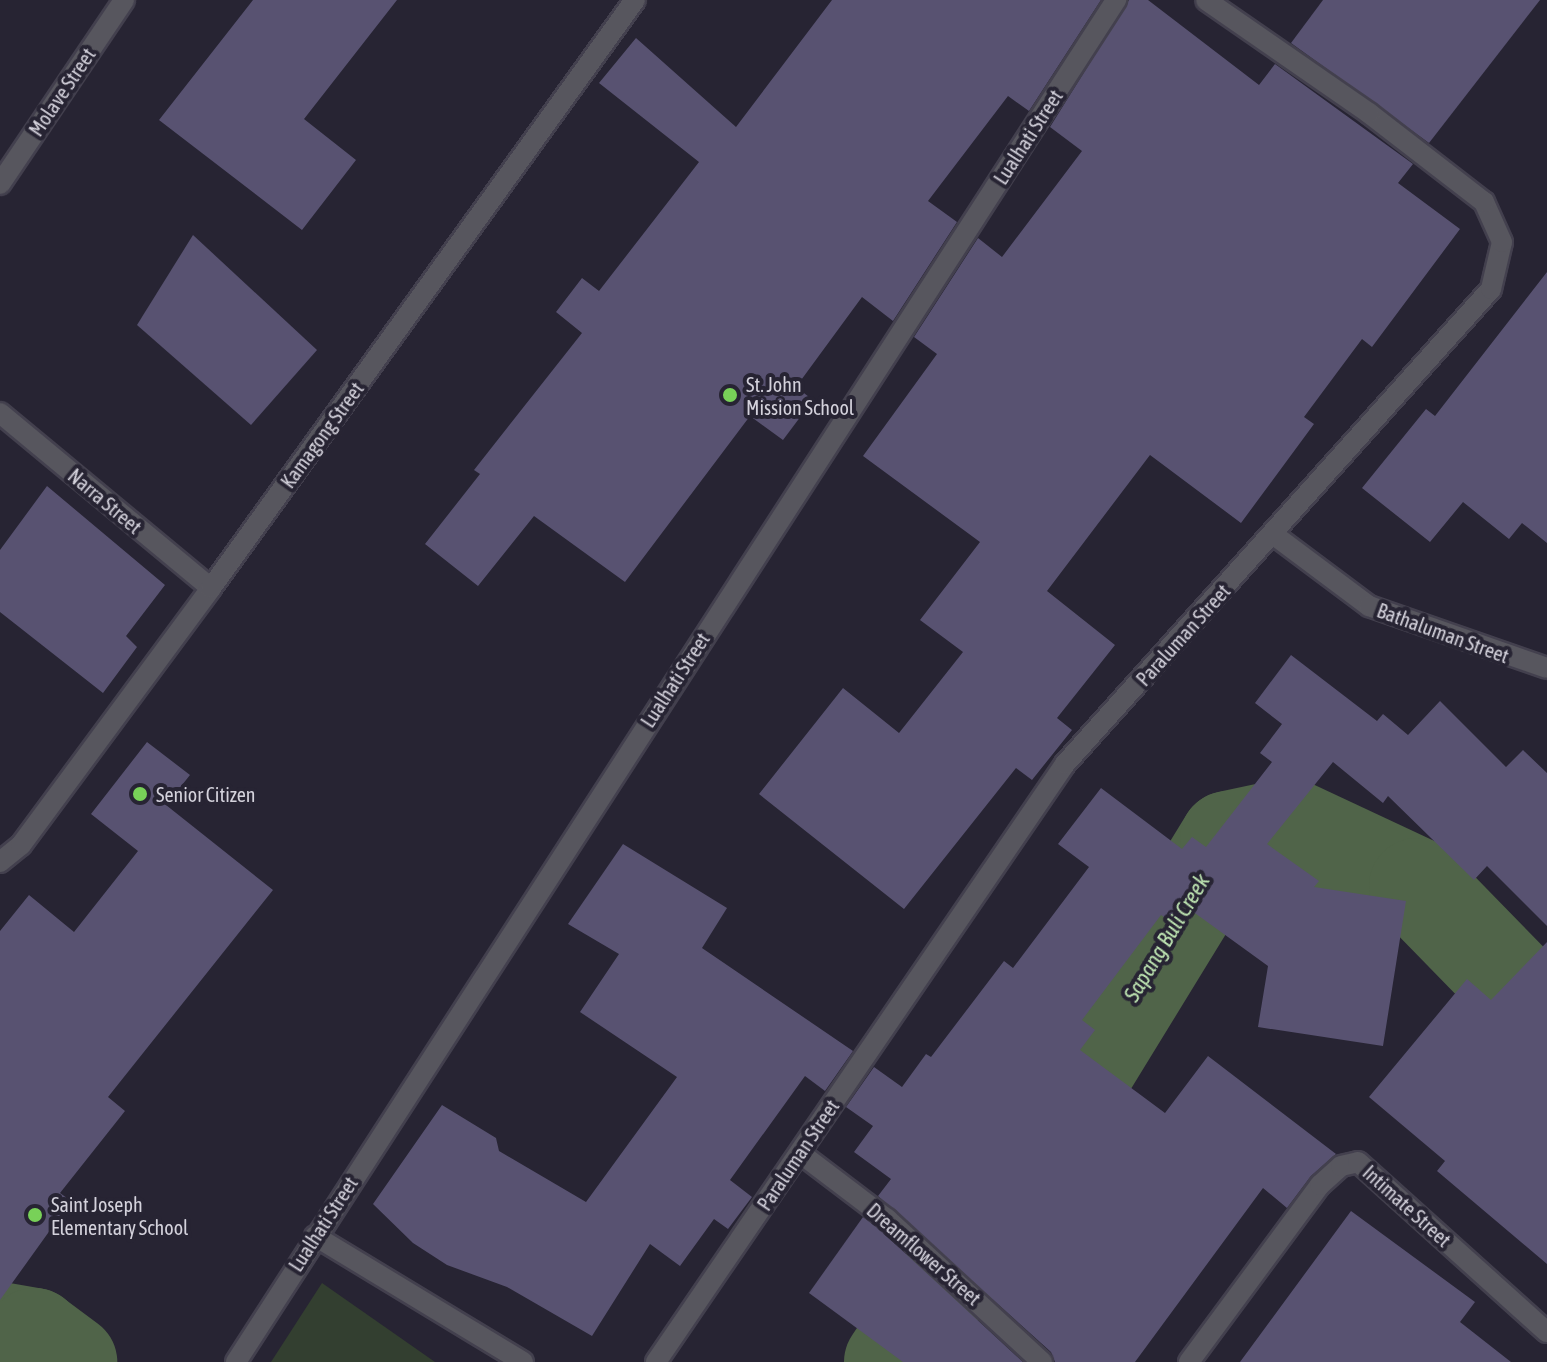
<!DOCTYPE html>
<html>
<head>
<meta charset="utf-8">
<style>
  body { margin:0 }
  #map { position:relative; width:1547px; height:1362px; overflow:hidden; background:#272433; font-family:"Asap Condensed",sans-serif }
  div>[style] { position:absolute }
  .green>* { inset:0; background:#333f30 }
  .river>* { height:96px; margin:-48px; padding:0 48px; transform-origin:48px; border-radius:48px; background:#506449 }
  .building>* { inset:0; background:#585271 }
  .roads { filter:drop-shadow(2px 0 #43404e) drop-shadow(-2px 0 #43404e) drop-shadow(0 2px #43404e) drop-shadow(0 -2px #43404e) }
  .minor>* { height:20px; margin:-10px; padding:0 10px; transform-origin:10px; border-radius:10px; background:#57565e }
  .dots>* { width:22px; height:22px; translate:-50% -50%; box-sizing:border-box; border:4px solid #272433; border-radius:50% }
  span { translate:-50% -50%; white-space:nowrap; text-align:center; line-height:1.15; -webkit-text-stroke:8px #272433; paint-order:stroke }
  .street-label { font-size:20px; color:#d4d2dc }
  .poi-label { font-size:20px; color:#d4d2dc }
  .left { translate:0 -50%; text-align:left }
  .water-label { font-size:22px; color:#bfe6b3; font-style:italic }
</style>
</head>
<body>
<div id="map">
  <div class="green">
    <div style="clip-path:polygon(322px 1283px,435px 1362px,271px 1362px)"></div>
  </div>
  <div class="river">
    <div style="left:0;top:1330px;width:35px;rotate:10deg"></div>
    <div style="left:34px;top:1336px;width:44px;rotate:36.6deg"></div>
    <div style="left:892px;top:1362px;width:327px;rotate:-56.2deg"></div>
    <div style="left:1074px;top:1090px;width:294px;rotate:-58.5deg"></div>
    <div style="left:1228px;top:839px;width:62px;rotate:-12deg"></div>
    <div style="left:1289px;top:826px;width:141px;rotate:25.1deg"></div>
    <div style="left:1417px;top:886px;width:186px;rotate:45.7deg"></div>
  </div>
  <div class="building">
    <div style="clip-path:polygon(253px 0,397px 0,304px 119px,356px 160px,302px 230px,159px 120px)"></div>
    <div style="clip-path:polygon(832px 0,1101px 0,1029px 111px,1008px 96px,928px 201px,957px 222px,893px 321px,862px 297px,796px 387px,813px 400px,783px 440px,750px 416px,625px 582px,534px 516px,478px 586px,425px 544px,480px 474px,474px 470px,582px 333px,556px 312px,582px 278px,599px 291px,699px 162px,599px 83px,636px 38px,736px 127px)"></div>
    <div style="clip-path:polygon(1129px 0,1148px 0,1259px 85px,1275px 64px,1413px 164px,1398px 183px,1460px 229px,1372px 347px,1362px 339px,1304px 417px,1314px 424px,1241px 523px,1150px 455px,1047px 591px,1115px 645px,1057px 718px,1072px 730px,1032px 780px,1016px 768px,904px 909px,759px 794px,843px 688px,899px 733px,963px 652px,920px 620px,980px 542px,863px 456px,937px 354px,914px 337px,978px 238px,1002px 257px,1082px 151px,1050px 127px)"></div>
    <div style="clip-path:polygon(1323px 0,1540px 0,1429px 143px,1291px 43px)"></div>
    <div style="clip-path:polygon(193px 235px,317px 350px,251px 425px,137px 325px)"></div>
    <div style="clip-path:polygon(1547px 272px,1547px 543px,1522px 523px,1509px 539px,1463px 502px,1430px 542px,1362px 488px,1426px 409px,1435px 416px)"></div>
    <div style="clip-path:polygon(47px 486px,165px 585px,126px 636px,137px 647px,103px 693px,0 612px,0 550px)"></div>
    <div style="clip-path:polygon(1291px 655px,1377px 721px,1383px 714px,1408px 735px,1440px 701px,1506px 767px,1523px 750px,1547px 773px,1547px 926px,1487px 866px,1474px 880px,1388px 796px,1383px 803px,1333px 762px,1267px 844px,1319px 881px,1314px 887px,1406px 901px,1383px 1046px,1258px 1027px,1268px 966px,1181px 903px,1169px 920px,1161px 915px,1082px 1020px,1095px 1030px,1080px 1050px,1165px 1113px,1208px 1056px,1336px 1154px,1311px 1176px,1287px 1208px,1263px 1188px,1135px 1362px,1055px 1362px,1051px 1352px,878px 1196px,891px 1179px,854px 1152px,873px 1126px,846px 1107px,874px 1067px,902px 1087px,926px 1054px,931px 1057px,1004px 961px,1013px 968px,1089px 867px,1058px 844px,1101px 788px,1182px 849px,1192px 837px,1206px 847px,1272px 762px,1260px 753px,1282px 724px,1255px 703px)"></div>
    <div style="clip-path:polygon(147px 742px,190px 775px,166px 805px,273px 890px,108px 1097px,125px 1111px,60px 1193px,71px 1201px,0 1300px,0 931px,29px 895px,74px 932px,138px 851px,91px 814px)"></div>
    <div style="clip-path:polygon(623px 844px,727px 908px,702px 948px,853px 1051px,825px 1091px,805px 1076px,730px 1180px,752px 1197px,728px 1229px,714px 1219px,680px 1266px,650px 1244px,592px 1336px,507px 1287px,447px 1265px,413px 1243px,373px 1204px,442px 1105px,496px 1138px,499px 1151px,586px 1202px,677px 1077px,580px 1012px,619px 954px,568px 924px)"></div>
    <div style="clip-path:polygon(1547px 942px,1547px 1264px,1437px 1171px,1445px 1161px,1369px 1097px,1467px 979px,1491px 1000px)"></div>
    <div style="clip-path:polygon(1351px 1211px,1475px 1302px,1460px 1322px,1511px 1362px,1240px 1362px)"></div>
    <div style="clip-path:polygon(863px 1217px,879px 1229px,1023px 1362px,903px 1362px,809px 1293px)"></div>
  </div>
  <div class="roads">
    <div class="minor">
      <div style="left:0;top:184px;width:222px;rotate:-56deg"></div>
      <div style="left:0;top:413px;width:274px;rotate:39.7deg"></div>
      <div style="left:1274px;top:535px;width:119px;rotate:36.8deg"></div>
      <div style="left:1369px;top:606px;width:188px;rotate:19.2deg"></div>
      <div style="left:0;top:862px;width:27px;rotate:-39deg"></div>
      <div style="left:21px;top:845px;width:320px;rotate:-53.5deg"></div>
      <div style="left:211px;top:588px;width:725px;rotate:-54.21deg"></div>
      <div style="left:800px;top:1153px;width:109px;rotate:37.2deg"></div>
      <div style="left:887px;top:1219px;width:211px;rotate:42.7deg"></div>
      <div style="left:315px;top:1236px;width:243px;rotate:31.2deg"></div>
      <div style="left:236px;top:1362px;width:1622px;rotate:-57.13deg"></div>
      <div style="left:656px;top:1362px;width:724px;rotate:-55.63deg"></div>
      <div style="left:1065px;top:764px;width:638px;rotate:-48.11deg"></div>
      <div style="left:1491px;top:289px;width:48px;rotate:-76.8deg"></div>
      <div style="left:1502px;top:242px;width:44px;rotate:-114.2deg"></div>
      <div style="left:1484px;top:202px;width:145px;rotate:-142.3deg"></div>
      <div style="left:1369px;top:113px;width:198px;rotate:-145.3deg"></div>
      <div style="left:1189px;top:1362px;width:220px;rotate:-53.5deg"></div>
      <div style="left:1320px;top:1185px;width:28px;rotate:-42deg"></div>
      <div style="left:1341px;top:1166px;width:17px;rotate:-13deg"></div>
      <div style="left:1358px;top:1162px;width:254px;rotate:42deg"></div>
    </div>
  </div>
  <div class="dots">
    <div style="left:730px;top:395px;background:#78d158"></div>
    <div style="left:140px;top:794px;background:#78d158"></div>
    <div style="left:35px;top:1215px;background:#78d158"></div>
  </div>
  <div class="street-label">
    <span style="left:62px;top:92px;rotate:-56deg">Molave Street</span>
    <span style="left:1028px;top:137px;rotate:-57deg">Lualhati Street</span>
    <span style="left:322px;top:435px;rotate:-54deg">Kamagong Street</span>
    <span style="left:105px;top:501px;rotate:40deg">Narra Street</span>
    <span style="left:1443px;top:633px;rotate:20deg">Bathaluman Street</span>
    <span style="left:1183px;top:635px;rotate:-48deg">Paraluman Street</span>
    <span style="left:675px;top:680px;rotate:-57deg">Lualhati Street</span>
    <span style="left:798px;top:1155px;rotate:-56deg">Paraluman Street</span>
    <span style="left:1407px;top:1206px;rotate:42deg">Intimate Street</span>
    <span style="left:323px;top:1224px;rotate:-57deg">Lualhati Street</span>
    <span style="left:924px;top:1254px;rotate:41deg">Dreamflower Street</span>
  </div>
  <div class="poi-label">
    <span class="left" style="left:746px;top:396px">St. John<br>Mission School</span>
    <span class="left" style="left:156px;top:794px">Senior Citizen</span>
    <span class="left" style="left:51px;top:1216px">Saint Joseph<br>Elementary School</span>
  </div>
  <div class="water-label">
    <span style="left:1167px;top:938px;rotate:-59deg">Sapang Buli Creek</span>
  </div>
</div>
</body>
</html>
